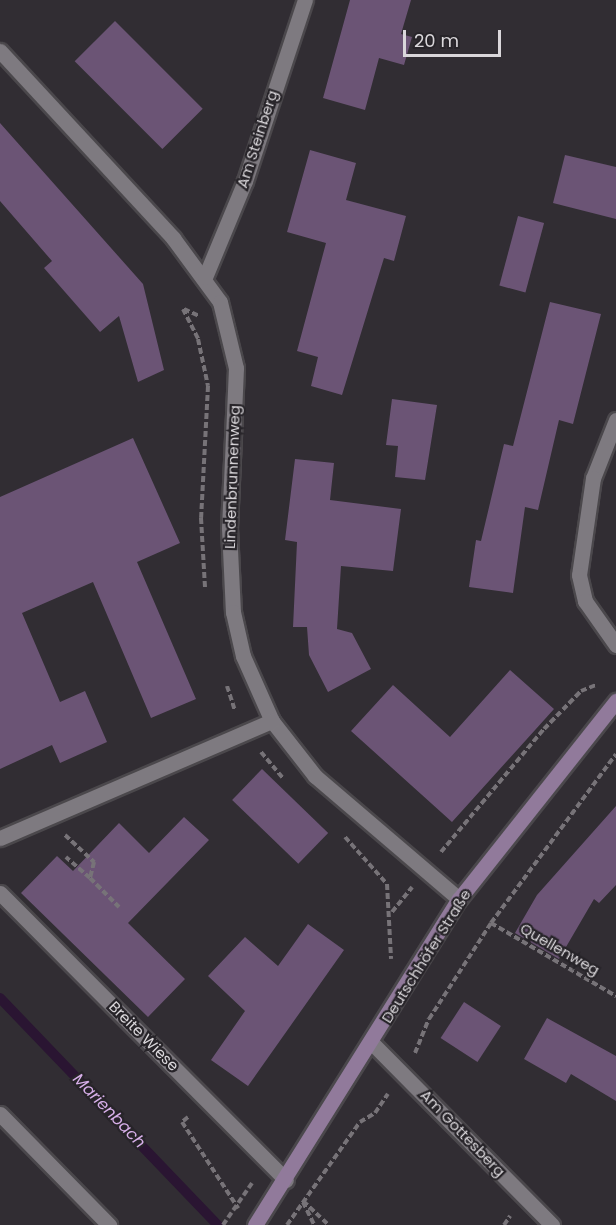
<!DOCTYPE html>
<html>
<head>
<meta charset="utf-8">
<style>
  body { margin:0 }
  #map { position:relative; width:616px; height:1225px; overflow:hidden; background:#312d33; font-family:Poppins,sans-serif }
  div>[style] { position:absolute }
  .stream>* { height:10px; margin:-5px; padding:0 5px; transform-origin:5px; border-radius:5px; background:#2a1532 }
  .building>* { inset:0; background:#6b5475; transform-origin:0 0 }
  .path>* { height:4px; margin-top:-2px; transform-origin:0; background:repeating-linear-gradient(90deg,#777378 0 6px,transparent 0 9px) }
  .roads { filter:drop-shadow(2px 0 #4b484c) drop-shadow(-2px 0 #4b484c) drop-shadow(0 2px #4b484c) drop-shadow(0 -2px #4b484c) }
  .street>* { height:15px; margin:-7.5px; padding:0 7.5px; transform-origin:7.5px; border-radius:7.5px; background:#7e7a80 }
  .secondary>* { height:15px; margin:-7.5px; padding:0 7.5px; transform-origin:7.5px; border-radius:7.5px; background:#917a9b }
  .path-bridge>* { height:4px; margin-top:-2px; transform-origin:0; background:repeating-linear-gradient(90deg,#777378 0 6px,transparent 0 9px) }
  span { translate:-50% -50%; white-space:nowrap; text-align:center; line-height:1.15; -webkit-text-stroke:4.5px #272429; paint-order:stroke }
  .street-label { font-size:15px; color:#dad7db }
  .water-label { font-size:16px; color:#d7afe9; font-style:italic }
  .scale { position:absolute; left:403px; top:30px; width:98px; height:27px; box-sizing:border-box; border:3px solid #dad7db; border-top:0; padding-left:8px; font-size:18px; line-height:21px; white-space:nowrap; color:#dad7db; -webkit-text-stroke:4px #272429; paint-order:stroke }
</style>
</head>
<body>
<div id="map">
  <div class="stream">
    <div style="left:0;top:998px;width:315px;rotate:46.2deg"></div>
  </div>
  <div class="building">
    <div style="clip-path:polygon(350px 0,411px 0,401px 34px,412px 37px,404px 65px,379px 58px,365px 110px,323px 98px)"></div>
    <div style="left:115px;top:21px;width:124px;height:57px;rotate:45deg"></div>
    <div style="clip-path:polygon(0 123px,143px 284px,164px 370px,138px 382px,119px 316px,100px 332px,44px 268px,52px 261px,0 201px)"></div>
    <div style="clip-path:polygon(310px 150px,356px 163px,346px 200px,406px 216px,394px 261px,384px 258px,342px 395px,311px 386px,318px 357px,297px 351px,326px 243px,287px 232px)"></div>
    <div style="clip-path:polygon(565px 155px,616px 167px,616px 219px,553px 203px)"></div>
    <div style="left:518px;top:216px;width:27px;height:72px;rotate:15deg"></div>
    <div style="clip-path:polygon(550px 302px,601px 314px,573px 424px,559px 420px,538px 510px,525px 507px,513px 593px,469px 587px,476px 540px,481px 541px,504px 444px,513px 446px)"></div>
    <div style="clip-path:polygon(392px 399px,437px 405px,425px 480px,395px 477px,398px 446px,386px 445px)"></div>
    <div style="clip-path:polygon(133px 438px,180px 543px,137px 562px,196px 699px,151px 718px,93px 582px,22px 613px,60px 702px,85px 691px,107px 742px,60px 763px,52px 745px,0 769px,0 497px)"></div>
    <div style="clip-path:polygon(295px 459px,334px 463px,330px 500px,401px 509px,393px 571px,341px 566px,337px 629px,352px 633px,371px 669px,328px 692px,309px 655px,307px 627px,293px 627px,297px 542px,285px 540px)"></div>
    <div style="clip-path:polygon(510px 670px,554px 709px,452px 822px,351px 731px,393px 685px,450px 737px)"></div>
    <div style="left:262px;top:769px;width:92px;height:43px;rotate:44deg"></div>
    <div style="clip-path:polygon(616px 806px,616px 885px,599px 903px,594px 899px,559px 959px,515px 933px,537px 895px)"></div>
    <div style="clip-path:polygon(184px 817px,209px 840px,128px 923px,185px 979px,148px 1017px,21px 893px,57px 856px,73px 871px,119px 823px,149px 853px)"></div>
    <div style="clip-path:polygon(308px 924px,344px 950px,248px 1086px,211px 1060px,245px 1011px,208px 976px,245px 937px,278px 966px)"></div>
    <div style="left:464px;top:1002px;width:44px;height:43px;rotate:33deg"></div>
    <div style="clip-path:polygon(547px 1018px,616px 1056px,616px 1101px,571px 1074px,566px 1083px,524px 1059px)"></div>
  </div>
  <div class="path">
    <div style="left:183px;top:309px;width:34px;rotate:63deg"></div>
    <div style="left:198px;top:339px;width:48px;rotate:78deg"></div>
    <div style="left:208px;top:386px;width:132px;rotate:93deg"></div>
    <div style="left:201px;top:518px;width:70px;rotate:86.7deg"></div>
    <div style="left:184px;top:309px;width:17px;rotate:25deg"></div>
    <div style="left:227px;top:686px;width:25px;rotate:72deg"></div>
    <div style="left:261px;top:752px;width:34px;rotate:50deg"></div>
    <div style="left:65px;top:835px;width:40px;rotate:43deg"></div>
    <div style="left:94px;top:862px;width:16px;rotate:104deg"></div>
    <div style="left:90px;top:878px;width:32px;rotate:-139deg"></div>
    <div style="left:345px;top:837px;width:63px;rotate:48.2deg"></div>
    <div style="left:387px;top:884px;width:75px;rotate:86.9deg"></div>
    <div style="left:441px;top:852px;width:160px;rotate:-50.1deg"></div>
    <div style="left:544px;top:729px;width:53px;rotate:-45.8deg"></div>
    <div style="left:581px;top:691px;width:16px;rotate:-22deg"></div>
    <div style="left:90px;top:878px;width:41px;rotate:45deg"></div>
    <div style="left:392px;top:912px;width:32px;rotate:-51deg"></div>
    <div style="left:491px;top:923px;width:145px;rotate:30.3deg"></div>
    <div style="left:415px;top:1053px;width:37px;rotate:-68deg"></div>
    <div style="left:429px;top:1019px;width:114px;rotate:-57.1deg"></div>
    <div style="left:491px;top:923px;width:210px;rotate:-53.5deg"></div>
    <div style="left:188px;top:1117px;width:8px;rotate:140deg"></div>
    <div style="left:182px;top:1122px;width:103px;rotate:56.9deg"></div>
    <div style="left:303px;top:1201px;width:35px;rotate:43deg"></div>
    <div style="left:303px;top:1202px;width:25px;rotate:64deg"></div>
    <div style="left:287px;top:1225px;width:126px;rotate:-54.7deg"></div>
    <div style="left:360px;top:1122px;width:17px;rotate:-31deg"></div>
    <div style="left:375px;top:1113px;width:23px;rotate:-56deg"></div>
    <div style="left:504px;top:1225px;width:11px;rotate:-56deg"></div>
  </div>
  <div class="roads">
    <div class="street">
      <div style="left:0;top:51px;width:255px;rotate:47.2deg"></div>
      <div style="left:173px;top:238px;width:79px;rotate:53.7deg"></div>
      <div style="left:220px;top:302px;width:68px;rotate:76.4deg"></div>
      <div style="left:236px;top:368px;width:160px;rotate:92.5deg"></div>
      <div style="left:229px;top:528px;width:84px;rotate:87.3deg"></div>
      <div style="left:233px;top:612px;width:45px;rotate:77.2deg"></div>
      <div style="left:243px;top:656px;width:71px;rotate:66deg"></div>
      <div style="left:272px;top:721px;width:70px;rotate:52deg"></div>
      <div style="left:315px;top:776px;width:189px;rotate:40.5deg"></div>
      <div style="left:205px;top:277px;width:104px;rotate:-67.4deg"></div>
      <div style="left:245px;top:181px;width:191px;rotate:-71.7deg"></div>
      <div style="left:616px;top:420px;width:62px;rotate:111.6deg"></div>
      <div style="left:593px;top:478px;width:98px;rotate:98.2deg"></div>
      <div style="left:579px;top:575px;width:27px;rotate:77deg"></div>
      <div style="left:585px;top:601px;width:54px;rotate:54.8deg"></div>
      <div style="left:0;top:838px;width:296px;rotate:-23.3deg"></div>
      <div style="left:0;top:893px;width:405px;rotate:45.1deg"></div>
      <div style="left:372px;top:1043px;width:256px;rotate:45.3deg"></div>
      <div style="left:0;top:1114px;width:156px;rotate:45.5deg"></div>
    </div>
    <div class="secondary">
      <div style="left:255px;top:1225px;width:385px;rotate:-58deg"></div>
      <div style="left:459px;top:899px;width:253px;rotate:-51.6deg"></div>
    </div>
  </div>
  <div class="path-bridge">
    <div style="left:223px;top:1225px;width:51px;rotate:-55.4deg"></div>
  </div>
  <div class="street-label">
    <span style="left:257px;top:139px;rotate:-72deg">Am Steinberg</span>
    <span style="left:232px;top:477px;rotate:-88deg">Lindenbrunnenweg</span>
    <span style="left:560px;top:949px;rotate:30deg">Quellenweg</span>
    <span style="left:426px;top:956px;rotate:-58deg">Deutschhöfer Straße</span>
    <span style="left:144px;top:1036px;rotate:45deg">Breite Wiese</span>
    <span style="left:463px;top:1133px;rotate:46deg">Am Gottesberg</span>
  </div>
  <div class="water-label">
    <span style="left:109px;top:1111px;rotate:46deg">Marienbach</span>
  </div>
  <div class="scale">20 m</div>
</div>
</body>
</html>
